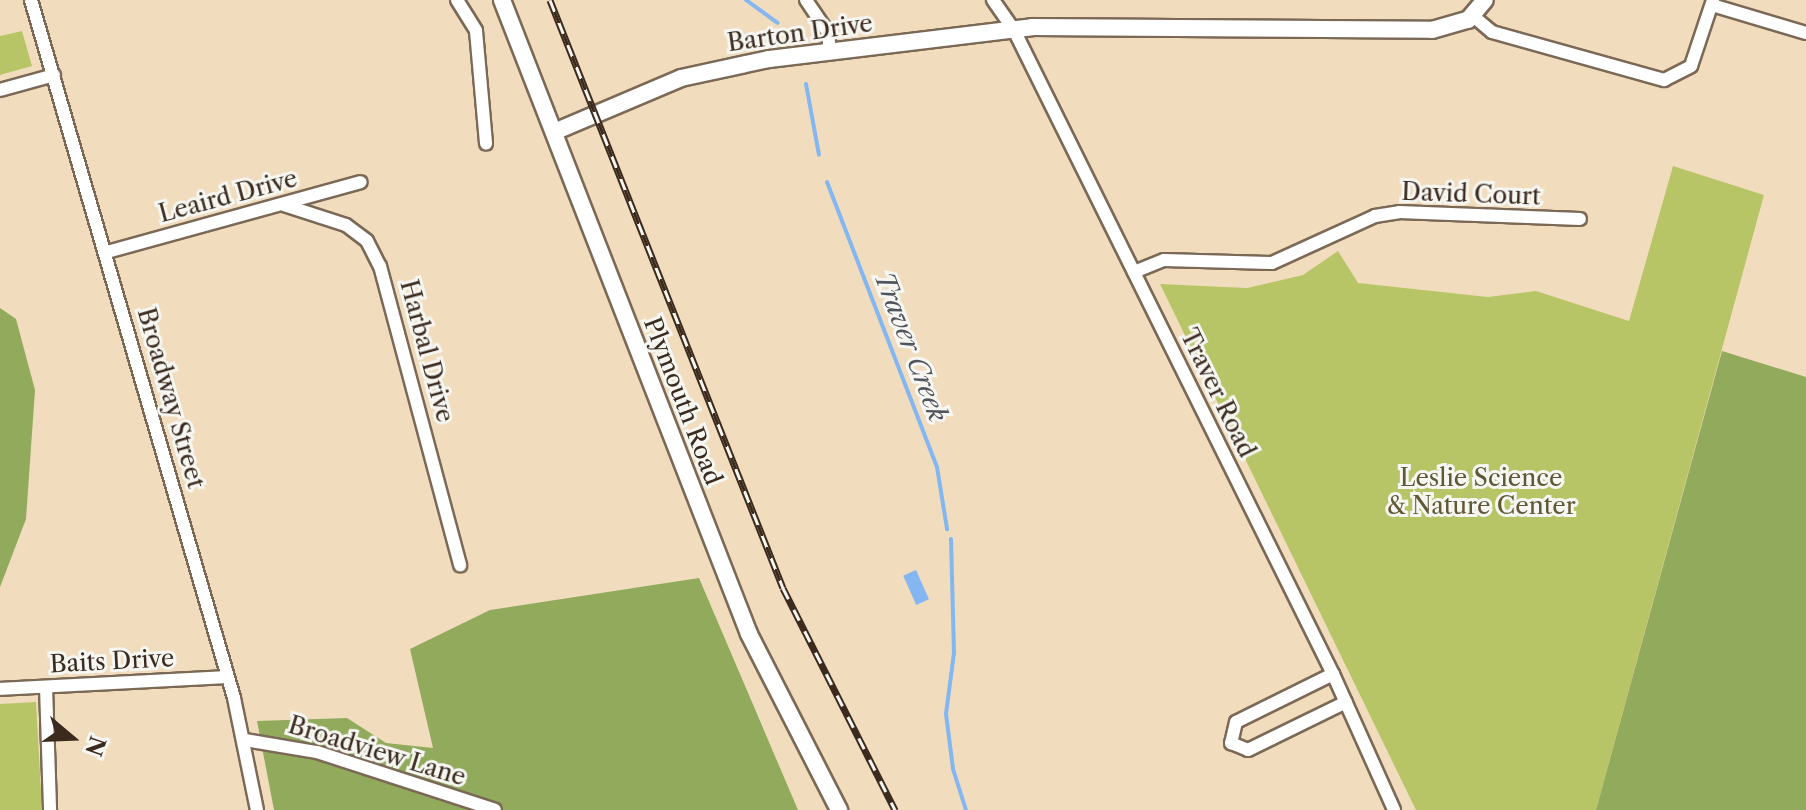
<!DOCTYPE html>
<html>
<head>
<meta charset="utf-8">
<style>
  body { margin:0 }
  #map { position:relative; width:1806px; height:810px; overflow:hidden; background:#f1ddbe; font-family:"Libre Caslon Text",serif }
  div>[style] { position:absolute }
  .green>* { inset:0; background:#b8c567 }
  .forest>* { inset:0; background:#92aa5c }
  .water>* { inset:0; background:#84b7f1; transform-origin:0 0 }
  .stream>* { height:4px; margin:-2px; padding:0 2px; transform-origin:2px; border-radius:2px; background:#84b7f1 }
  .roads { filter:drop-shadow(2px 0 #7b6956) drop-shadow(-2px 0 #7b6956) drop-shadow(0 2px #7b6956) drop-shadow(0 -2px #7b6956) }
  .minor>* { height:12px; margin:-6px; padding:0 6px; transform-origin:6px; border-radius:6px; background:#fff }
  .major>* { height:16px; margin:-8px; padding:0 8px; transform-origin:8px; border-radius:8px; background:#fff }
  .rail>* { height:7px; margin-top:-3.5px; transform-origin:0; background:repeating-linear-gradient(90deg,#f6f6f2 0 12px,#3b2a1e 0 24px); box-sizing:border-box; border-block:2px solid #3b2a1e }
  span { translate:-50% -50%; white-space:nowrap; text-align:center; line-height:1.15; -webkit-text-stroke:6px #f6f6f2; paint-order:stroke }
  .street-label { font-size:24px; color:#3b2a1e }
  .park-label { font-size:24px; color:#605834 }
  .water-label { font-size:26px; color:#51545d; font-style:italic }
  .north { position:absolute; left:32px; top:698px; width:80px; height:80px; -webkit-text-stroke:6px #f6f6f2; paint-order:stroke; rotate:109deg; font-size:22px; font-weight:700; line-height:32px; text-align:center; color:#3b2a1e }
  .north::after { content:''; display:block; margin:auto; width:28px; height:36px; background:#3b2a1e; clip-path:polygon(50% 0,100% 100%,50% 72%,0 100%) }
</style>
</head>
<body>
<div id="map">
  <div class="green">
    <div style="clip-path:polygon(22px 31px,32px 66px,0 75px,0 36px)"></div>
    <div style="clip-path:polygon(1673px 166px,1764px 195px,1596px 810px,1416px 810px,1160px 284px,1247px 288px,1303px 275px,1338px 251px,1358px 283px,1488px 297px,1536px 291px,1629px 321px)"></div>
    <div style="clip-path:polygon(36px 702px,42px 810px,0 810px,0 704px)"></div>
  </div>
  <div class="forest">
    <div style="clip-path:polygon(0 308px,16px 319px,35px 390px,26px 519px,0 587px)"></div>
    <div style="clip-path:polygon(1722px 351px,1806px 377px,1806px 810px,1596px 810px)"></div>
    <div style="clip-path:polygon(699px 578px,798px 810px,274px 810px,257px 721px,347px 718px,386px 743px,433px 748px,410px 649px,490px 610px)"></div>
  </div>
  <div class="water">
    <div style="left:916px;top:570px;width:32px;height:14px;rotate:66deg"></div>
  </div>
  <div class="stream">
    <div style="left:746px;top:0;width:39px;rotate:36deg"></div>
    <div style="left:806px;top:84px;width:72px;rotate:79.6deg"></div>
    <div style="left:827px;top:182px;width:305px;rotate:68.9deg"></div>
    <div style="left:937px;top:467px;width:63px;rotate:80.8deg"></div>
    <div style="left:951px;top:539px;width:114px;rotate:88.5deg"></div>
    <div style="left:954px;top:653px;width:62px;rotate:97.5deg"></div>
    <div style="left:946px;top:714px;width:55px;rotate:82.7deg"></div>
    <div style="left:953px;top:769px;width:43px;rotate:72.4deg"></div>
  </div>
  <div class="roads">
    <div class="minor">
      <div style="left:31px;top:0;width:727px;rotate:73.78deg"></div>
      <div style="left:234px;top:698px;width:114px;rotate:78.4deg"></div>
      <div style="left:457px;top:0;width:36px;rotate:58deg"></div>
      <div style="left:476px;top:31px;width:113px;rotate:84.9deg"></div>
      <div style="left:806px;top:0;width:40px;rotate:56deg"></div>
      <div style="left:828px;top:33px;width:19px;rotate:84deg"></div>
      <div style="left:993px;top:0;width:37px;rotate:55deg"></div>
      <div style="left:1014px;top:30px;width:719px;rotate:63.65deg"></div>
      <div style="left:1333px;top:674px;width:149px;rotate:65.8deg"></div>
      <div style="left:1712px;top:5px;width:98px;rotate:16.6deg"></div>
      <div style="left:1473px;top:16px;width:25px;rotate:40deg"></div>
      <div style="left:1492px;top:32px;width:179px;rotate:15.6deg"></div>
      <div style="left:1664px;top:80px;width:30px;rotate:-27deg"></div>
      <div style="left:1691px;top:66px;width:70px;rotate:-71.6deg"></div>
      <div style="left:0;top:90px;width:56px;rotate:-15.5deg"></div>
      <div style="left:284px;top:205px;width:65px;rotate:17.9deg"></div>
      <div style="left:346px;top:225px;width:26px;rotate:37deg"></div>
      <div style="left:367px;top:241px;width:28px;rotate:63deg"></div>
      <div style="left:380px;top:266px;width:310px;rotate:75deg"></div>
      <div style="left:107px;top:252px;width:263px;rotate:-15.4deg"></div>
      <div style="left:1134px;top:272px;width:32px;rotate:-22deg"></div>
      <div style="left:1164px;top:260px;width:108px;rotate:1.6deg"></div>
      <div style="left:1272px;top:263px;width:113px;rotate:-24.5deg"></div>
      <div style="left:1375px;top:216px;width:24px;rotate:-9deg"></div>
      <div style="left:1399px;top:212px;width:181px;rotate:2.2deg"></div>
      <div style="left:1333px;top:674px;width:108px;rotate:153.7deg"></div>
      <div style="left:1236px;top:722px;width:22px;rotate:103deg"></div>
      <div style="left:1231px;top:743px;width:18px;rotate:22deg"></div>
      <div style="left:1248px;top:750px;width:109px;rotate:-26.1deg"></div>
      <div style="left:46px;top:687px;width:123px;rotate:88.1deg"></div>
      <div style="left:0;top:689px;width:227px;rotate:-3deg"></div>
      <div style="left:245px;top:740px;width:73px;rotate:9.5deg"></div>
      <div style="left:317px;top:752px;width:187px;rotate:18deg"></div>
    </div>
    <div class="major">
      <div style="left:502px;top:0;width:680px;rotate:68.71deg"></div>
      <div style="left:749px;top:634px;width:198px;rotate:62.9deg"></div>
      <div style="left:554px;top:132px;width:138px;rotate:-23deg"></div>
      <div style="left:681px;top:78px;width:90px;rotate:-12.2deg"></div>
      <div style="left:769px;top:59px;width:265px;rotate:-6.9deg"></div>
      <div style="left:1032px;top:27px;width:400px;rotate:0.4deg"></div>
      <div style="left:1432px;top:30px;width:37px;rotate:-16deg"></div>
      <div style="left:1468px;top:20px;width:26px;rotate:-50deg"></div>
    </div>
  </div>
  <div class="rail">
    <div style="left:550px;top:0;width:632px;rotate:68.38deg"></div>
    <div style="left:783px;top:588px;width:249px;rotate:63.2deg"></div>
  </div>
  <div class="street-label">
    <span style="left:800px;top:33px;rotate:-8deg">Barton Drive</span>
    <span style="left:1471px;top:194px;rotate:2deg">David Court</span>
    <span style="left:228px;top:196px;rotate:-15deg">Leaird Drive</span>
    <span style="left:427px;top:351px;rotate:75deg">Harbal Drive</span>
    <span style="left:1218px;top:393px;rotate:64deg">Traver Road</span>
    <span style="left:171px;top:398px;rotate:74deg">Broadway Street</span>
    <span style="left:683px;top:401px;rotate:69deg">Plymouth Road</span>
    <span style="left:112px;top:661px;rotate:-3deg">Baits Drive</span>
    <span style="left:377px;top:751px;rotate:17deg">Broadview Lane</span>
  </div>
  <div class="park-label">
    <span style="left:1481px;top:492px">Leslie Science<br>&amp; Nature Center</span>
  </div>
  <div class="water-label">
    <span style="left:910px;top:347px;rotate:69deg">Traver Creek</span>
  </div>
  <div class="north">N</div>
</div>
</body>
</html>
